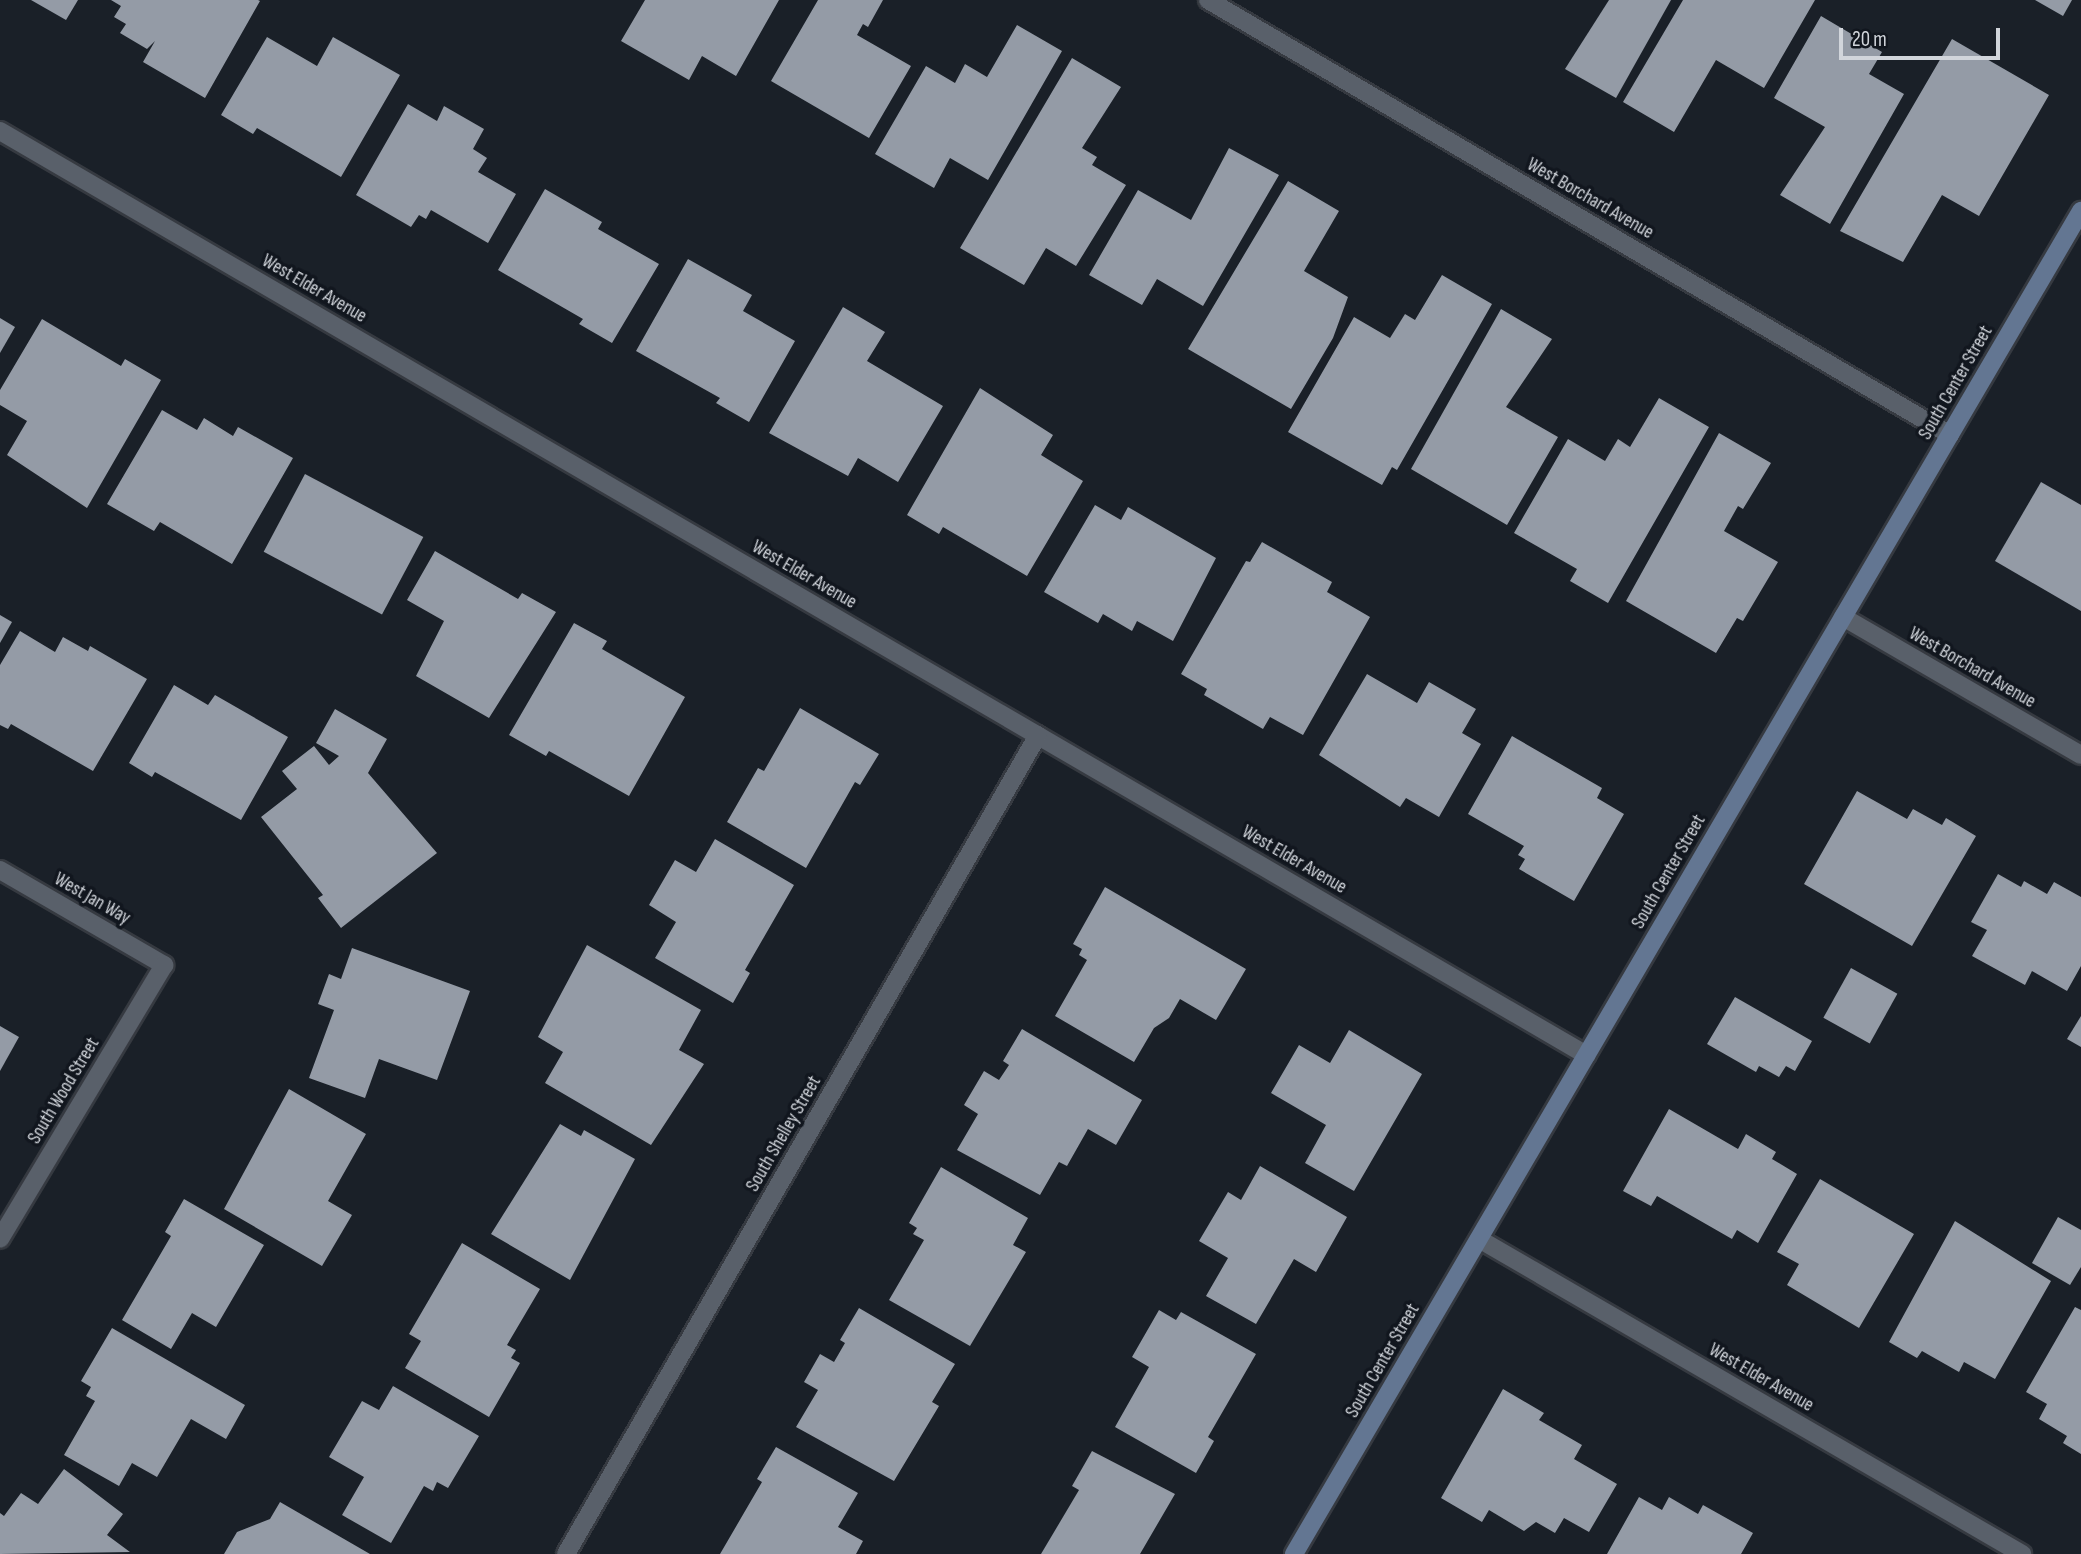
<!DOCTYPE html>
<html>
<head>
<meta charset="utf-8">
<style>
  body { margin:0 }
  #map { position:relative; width:2081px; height:1554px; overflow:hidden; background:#1a2028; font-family:"Sofia Sans Condensed",sans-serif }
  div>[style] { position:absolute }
  .building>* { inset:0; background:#949ba6; transform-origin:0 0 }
  .roads { filter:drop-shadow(2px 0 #363a41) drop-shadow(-2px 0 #363a41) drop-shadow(0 2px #363a41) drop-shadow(0 -2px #363a41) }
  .street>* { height:18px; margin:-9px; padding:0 9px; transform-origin:9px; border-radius:9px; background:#59606a }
  .secondary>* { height:18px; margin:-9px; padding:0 9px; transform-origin:9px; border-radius:9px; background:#637692 }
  span { translate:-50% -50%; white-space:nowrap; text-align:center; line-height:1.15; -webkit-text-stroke:7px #11161e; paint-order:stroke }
  .street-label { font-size:19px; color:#d1d5db }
  .scale { position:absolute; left:1839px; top:28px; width:161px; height:32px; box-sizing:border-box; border:4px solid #d1d5db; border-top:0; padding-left:9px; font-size:21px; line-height:24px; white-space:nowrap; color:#d1d5db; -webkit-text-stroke:5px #11161e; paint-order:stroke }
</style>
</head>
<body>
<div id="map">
  <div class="building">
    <div style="clip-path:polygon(31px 0,78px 0,66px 20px)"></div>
    <div style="clip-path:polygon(111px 0,258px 0,260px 1px,205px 98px,143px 62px,155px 41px,147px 49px,120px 33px,126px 24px,114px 17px,121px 6px)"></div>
    <div style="clip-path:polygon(645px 0,779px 0,736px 76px,702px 56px,689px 80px,621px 41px)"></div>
    <div style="clip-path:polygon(818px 0,883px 0,868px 27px,863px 24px,857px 35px,911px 66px,869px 138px,771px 81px)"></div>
    <div style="clip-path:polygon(1609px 0,1671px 0,1616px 98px,1565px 69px)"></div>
    <div style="clip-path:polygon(1683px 0,1815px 0,1764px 88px,1716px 60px,1674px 132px,1623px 102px)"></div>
    <div style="clip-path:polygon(2035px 0,2072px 0,2063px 16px)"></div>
    <div style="clip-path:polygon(1821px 16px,1882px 52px,1869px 74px,1904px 94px,1830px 224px,1780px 195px,1825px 127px,1774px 98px)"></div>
    <div style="clip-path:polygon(1017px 25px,1062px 51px,988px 180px,950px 158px,934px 188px,875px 154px,926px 66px,955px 83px,965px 64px,987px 77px)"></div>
    <div style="clip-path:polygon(267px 37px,317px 66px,333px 37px,400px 75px,341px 177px,257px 128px,253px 134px,221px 115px)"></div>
    <div style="clip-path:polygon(1952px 39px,2049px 95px,1979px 216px,1942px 195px,1903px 262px,1840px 231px)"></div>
    <div style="clip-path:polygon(1072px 58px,1121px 87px,1082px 148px,1097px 157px,1092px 165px,1126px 185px,1076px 266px,1046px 248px,1024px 285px,960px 248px)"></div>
    <div style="clip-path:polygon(408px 104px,437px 121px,444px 106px,484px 129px,473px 149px,487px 158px,478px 172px,516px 194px,488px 243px,431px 210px,426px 219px,419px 215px,411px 227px,356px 195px)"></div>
    <div style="clip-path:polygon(1229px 148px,1279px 175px,1203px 306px,1157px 279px,1142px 305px,1089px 275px,1138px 190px,1191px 220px)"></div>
    <div style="clip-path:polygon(1288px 181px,1339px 211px,1304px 271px,1348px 297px,1333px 338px,1291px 409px,1188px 349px)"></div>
    <div style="clip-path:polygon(545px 189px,602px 222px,598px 229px,659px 264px,612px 343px,579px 324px,583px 319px,498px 270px)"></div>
    <div style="clip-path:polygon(688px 259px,752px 295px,743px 311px,795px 341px,749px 422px,716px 403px,720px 398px,636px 351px)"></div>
    <div style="clip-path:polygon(1442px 275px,1492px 304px,1397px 470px,1392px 467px,1382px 485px,1288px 432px,1354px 317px,1390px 338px,1405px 314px,1415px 320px)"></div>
    <div style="clip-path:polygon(843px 307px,885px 332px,867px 361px,943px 406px,898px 482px,858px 458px,848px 476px,769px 433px)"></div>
    <div style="clip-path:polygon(1501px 309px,1552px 339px,1506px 407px,1558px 437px,1507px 525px,1411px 469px)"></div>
    <div style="clip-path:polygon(0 318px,15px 327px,0 353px)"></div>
    <div style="clip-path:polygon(42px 319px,121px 366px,125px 359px,161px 380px,87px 508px,7px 455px,27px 421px,0 405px,0 390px)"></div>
    <div style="clip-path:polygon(980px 388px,1053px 435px,1041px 455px,1083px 481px,1027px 576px,943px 527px,939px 534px,907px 515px)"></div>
    <div style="clip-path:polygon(1659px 398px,1709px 427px,1608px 603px,1570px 581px,1577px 569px,1514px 533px,1568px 439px,1605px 461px,1618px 439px,1630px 447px)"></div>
    <div style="clip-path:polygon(162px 410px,197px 430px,204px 418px,233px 436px,238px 427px,293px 458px,232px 564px,160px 522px,154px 531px,107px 504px)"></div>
    <div style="clip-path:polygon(1719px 433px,1771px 463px,1743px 509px,1738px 506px,1724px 531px,1778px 562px,1743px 621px,1737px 618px,1716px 653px,1626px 601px)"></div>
    <div style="left:305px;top:474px;width:134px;height:88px;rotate:28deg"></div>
    <div style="clip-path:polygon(2041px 482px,2081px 505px,2081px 611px,1995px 561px)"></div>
    <div style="clip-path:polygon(1095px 505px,1121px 520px,1128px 507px,1216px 558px,1173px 641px,1137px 621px,1132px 631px,1103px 614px,1098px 623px,1044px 592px)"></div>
    <div style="clip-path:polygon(1262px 542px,1332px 582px,1327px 592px,1370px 617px,1303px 735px,1270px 717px,1263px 729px,1204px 695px,1207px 689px,1181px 674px,1246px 561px,1250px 562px)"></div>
    <div style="clip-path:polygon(435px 551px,518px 599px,522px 593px,556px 612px,489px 718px,416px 676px,444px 621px,407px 600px)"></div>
    <div style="clip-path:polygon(0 615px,12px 622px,0 643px)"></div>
    <div style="clip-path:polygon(574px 623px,607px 641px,602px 649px,685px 697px,629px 796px,549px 751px,546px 756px,509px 735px)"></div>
    <div style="clip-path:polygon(20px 631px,55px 652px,63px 637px,88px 651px,90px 646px,147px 679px,93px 771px,11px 724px,8px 729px,0 725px,0 665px)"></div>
    <div style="clip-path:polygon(1367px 674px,1417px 703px,1429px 682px,1476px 709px,1462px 733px,1481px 744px,1439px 817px,1406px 798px,1400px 807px,1319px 755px)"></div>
    <div style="clip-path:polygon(174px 685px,208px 705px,215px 695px,288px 737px,241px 820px,155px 772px,152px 777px,129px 763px)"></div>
    <div style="clip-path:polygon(800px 708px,879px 754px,860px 785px,855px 782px,806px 868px,727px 822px,758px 768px,764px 771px)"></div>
    <div style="clip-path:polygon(335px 709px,387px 739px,368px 773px,437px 853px,341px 928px,318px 898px,323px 895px,261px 817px,297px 789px,282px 771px,314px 746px,329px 765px,339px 756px,316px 743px)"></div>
    <div style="clip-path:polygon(1512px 736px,1602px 788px,1597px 798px,1624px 814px,1574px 901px,1519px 869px,1525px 859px,1518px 855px,1524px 846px,1468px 814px)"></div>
    <div style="clip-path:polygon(1857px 791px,1907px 819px,1913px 809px,1942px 825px,1946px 818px,1976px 836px,1912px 946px,1804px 884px)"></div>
    <div style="clip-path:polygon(715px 839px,794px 885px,745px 970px,750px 973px,733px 1003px,655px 958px,676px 922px,649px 905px,675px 860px,696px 872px)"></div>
    <div style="clip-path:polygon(1998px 874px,2021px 887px,2024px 881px,2047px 894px,2054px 882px,2081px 897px,2081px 966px,2067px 991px,2032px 971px,2025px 985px,1972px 956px,1987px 930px,1971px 922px)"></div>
    <div style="clip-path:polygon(1105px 887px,1246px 969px,1216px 1020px,1180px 999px,1169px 1018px,1154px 1028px,1134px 1062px,1055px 1016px,1087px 960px,1079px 955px,1082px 949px,1073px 944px)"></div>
    <div style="clip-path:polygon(587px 945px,701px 1010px,679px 1050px,704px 1064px,651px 1145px,545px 1083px,563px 1052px,538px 1037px)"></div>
    <div style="clip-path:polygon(352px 948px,470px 991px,437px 1080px,379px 1059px,365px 1098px,309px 1078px,334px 1010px,318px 1004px,329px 974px,341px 979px)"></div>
    <div style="left:1851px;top:968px;width:53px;height:57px;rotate:29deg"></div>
    <div style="clip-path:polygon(1735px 997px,1812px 1041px,1795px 1071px,1786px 1066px,1779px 1077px,1759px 1066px,1756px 1072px,1707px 1044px)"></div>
    <div style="clip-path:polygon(2081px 1016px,2081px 1047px,2067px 1039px)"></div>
    <div style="clip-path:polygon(0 1026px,19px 1037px,0 1071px)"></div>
    <div style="clip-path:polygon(1022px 1029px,1142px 1100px,1116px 1145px,1088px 1129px,1067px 1166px,1059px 1162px,1040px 1195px,957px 1150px,978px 1114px,964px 1105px,984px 1071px,999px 1080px,1009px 1065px,1003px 1061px)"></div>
    <div style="clip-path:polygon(1349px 1030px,1422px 1074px,1354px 1191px,1305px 1163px,1326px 1125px,1271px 1093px,1299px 1045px,1330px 1063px)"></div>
    <div style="clip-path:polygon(289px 1089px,366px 1134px,328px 1201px,352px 1215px,322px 1266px,224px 1209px)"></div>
    <div style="clip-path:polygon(1669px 1109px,1738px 1149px,1746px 1134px,1776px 1152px,1772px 1159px,1797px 1174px,1758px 1243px,1737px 1230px,1732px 1239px,1657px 1196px,1651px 1206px,1623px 1191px)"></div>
    <div style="clip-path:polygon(560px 1124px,581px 1136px,584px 1130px,635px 1159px,570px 1280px,491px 1234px)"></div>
    <div style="clip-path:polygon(1260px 1166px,1347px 1217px,1316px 1272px,1294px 1259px,1256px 1324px,1206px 1296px,1228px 1258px,1199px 1241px,1228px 1192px,1241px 1200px)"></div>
    <div style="clip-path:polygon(941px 1167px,1028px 1218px,1013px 1245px,1026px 1252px,970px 1346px,889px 1300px,924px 1240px,913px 1234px,917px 1228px,909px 1223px)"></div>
    <div style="clip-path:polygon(1820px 1179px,1914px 1234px,1859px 1328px,1787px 1285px,1799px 1264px,1777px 1252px)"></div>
    <div style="clip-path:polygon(184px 1199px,264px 1245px,216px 1327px,192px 1313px,171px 1349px,122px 1320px,171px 1236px,165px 1232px)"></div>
    <div style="clip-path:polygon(2058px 1217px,2081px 1230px,2081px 1267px,2070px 1285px,2032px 1263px)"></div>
    <div style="clip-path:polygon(1955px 1221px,2051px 1281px,1995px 1379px,1964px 1362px,1959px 1372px,1922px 1351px,1917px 1358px,1889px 1342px)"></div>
    <div style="clip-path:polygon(462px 1243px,540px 1289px,507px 1345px,516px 1350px,511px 1358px,520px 1363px,489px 1417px,405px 1368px,421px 1341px,409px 1334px)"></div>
    <div style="clip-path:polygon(2075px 1307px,2081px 1310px,2081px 1454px,2063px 1443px,2067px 1436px,2039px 1419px,2047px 1404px,2026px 1392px)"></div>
    <div style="clip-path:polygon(859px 1308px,955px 1364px,932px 1402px,939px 1406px,894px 1481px,796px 1427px,818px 1390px,804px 1382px,820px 1354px,834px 1362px,845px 1343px,840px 1340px)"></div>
    <div style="clip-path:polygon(1159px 1310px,1176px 1320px,1181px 1312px,1256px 1354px,1208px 1437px,1214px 1441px,1196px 1473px,1115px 1427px,1149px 1367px,1132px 1357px)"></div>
    <div style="clip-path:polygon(112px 1328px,245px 1405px,226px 1439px,191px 1419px,157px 1477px,132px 1463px,119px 1486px,64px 1455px,95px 1401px,86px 1396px,91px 1387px,81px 1381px)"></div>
    <div style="clip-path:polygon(393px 1386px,479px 1436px,448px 1488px,437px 1482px,433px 1491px,424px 1486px,391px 1543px,342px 1515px,364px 1477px,329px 1457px,362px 1401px,379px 1410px)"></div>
    <div style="clip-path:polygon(1503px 1389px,1544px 1413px,1539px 1420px,1582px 1445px,1574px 1459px,1617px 1484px,1589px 1532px,1564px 1518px,1555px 1533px,1536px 1522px,1524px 1531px,1489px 1510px,1482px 1522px,1441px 1498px)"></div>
    <div style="clip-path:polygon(776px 1447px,858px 1493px,838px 1527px,863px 1541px,856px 1554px,720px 1554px,762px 1482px,757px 1479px)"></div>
    <div style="clip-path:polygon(1092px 1451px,1175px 1494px,1140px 1554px,1041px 1554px,1079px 1490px,1072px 1486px)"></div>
    <div style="clip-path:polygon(64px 1469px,123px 1514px,107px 1535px,130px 1552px,0 1554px,0 1513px,4px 1516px,21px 1493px,38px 1504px)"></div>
    <div style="clip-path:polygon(1639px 1497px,1662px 1510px,1669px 1497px,1698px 1514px,1703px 1505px,1753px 1533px,1741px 1554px,1607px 1554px)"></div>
    <div style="clip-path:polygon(280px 1502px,370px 1554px,224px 1554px,237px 1532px,270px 1519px)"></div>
  </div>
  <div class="roads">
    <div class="street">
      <div style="left:1208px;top:0;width:860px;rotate:30.38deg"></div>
      <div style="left:0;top:131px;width:1836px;rotate:30.22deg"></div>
      <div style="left:1843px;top:617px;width:275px;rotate:30.1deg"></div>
      <div style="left:0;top:870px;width:190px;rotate:30.1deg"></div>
      <div style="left:164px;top:965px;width:319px;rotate:120.9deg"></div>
      <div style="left:1479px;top:1239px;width:628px;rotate:30.12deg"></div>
      <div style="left:566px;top:1554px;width:945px;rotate:-60.04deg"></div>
    </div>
    <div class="secondary">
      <div style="left:1294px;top:1554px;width:1557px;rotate:-59.63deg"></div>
    </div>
  </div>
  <div class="street-label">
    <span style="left:1590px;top:199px;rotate:30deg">West Borchard Avenue</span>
    <span style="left:314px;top:289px;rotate:30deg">West Elder Avenue</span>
    <span style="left:1956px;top:383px;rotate:-60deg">South Center Street</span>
    <span style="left:804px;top:575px;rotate:30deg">West Elder Avenue</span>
    <span style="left:1972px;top:668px;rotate:30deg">West Borchard Avenue</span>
    <span style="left:1294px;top:860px;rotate:30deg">West Elder Avenue</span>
    <span style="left:1669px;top:872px;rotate:-60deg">South Center Street</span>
    <span style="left:92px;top:899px;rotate:30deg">West Jan Way</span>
    <span style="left:64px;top:1091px;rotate:-59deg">South Wood Street</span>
    <span style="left:784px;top:1134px;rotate:-60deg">South Shelley Street</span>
    <span style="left:1383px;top:1361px;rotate:-60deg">South Center Street</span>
    <span style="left:1761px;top:1378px;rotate:30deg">West Elder Avenue</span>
  </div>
  <div class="scale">20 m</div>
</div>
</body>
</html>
